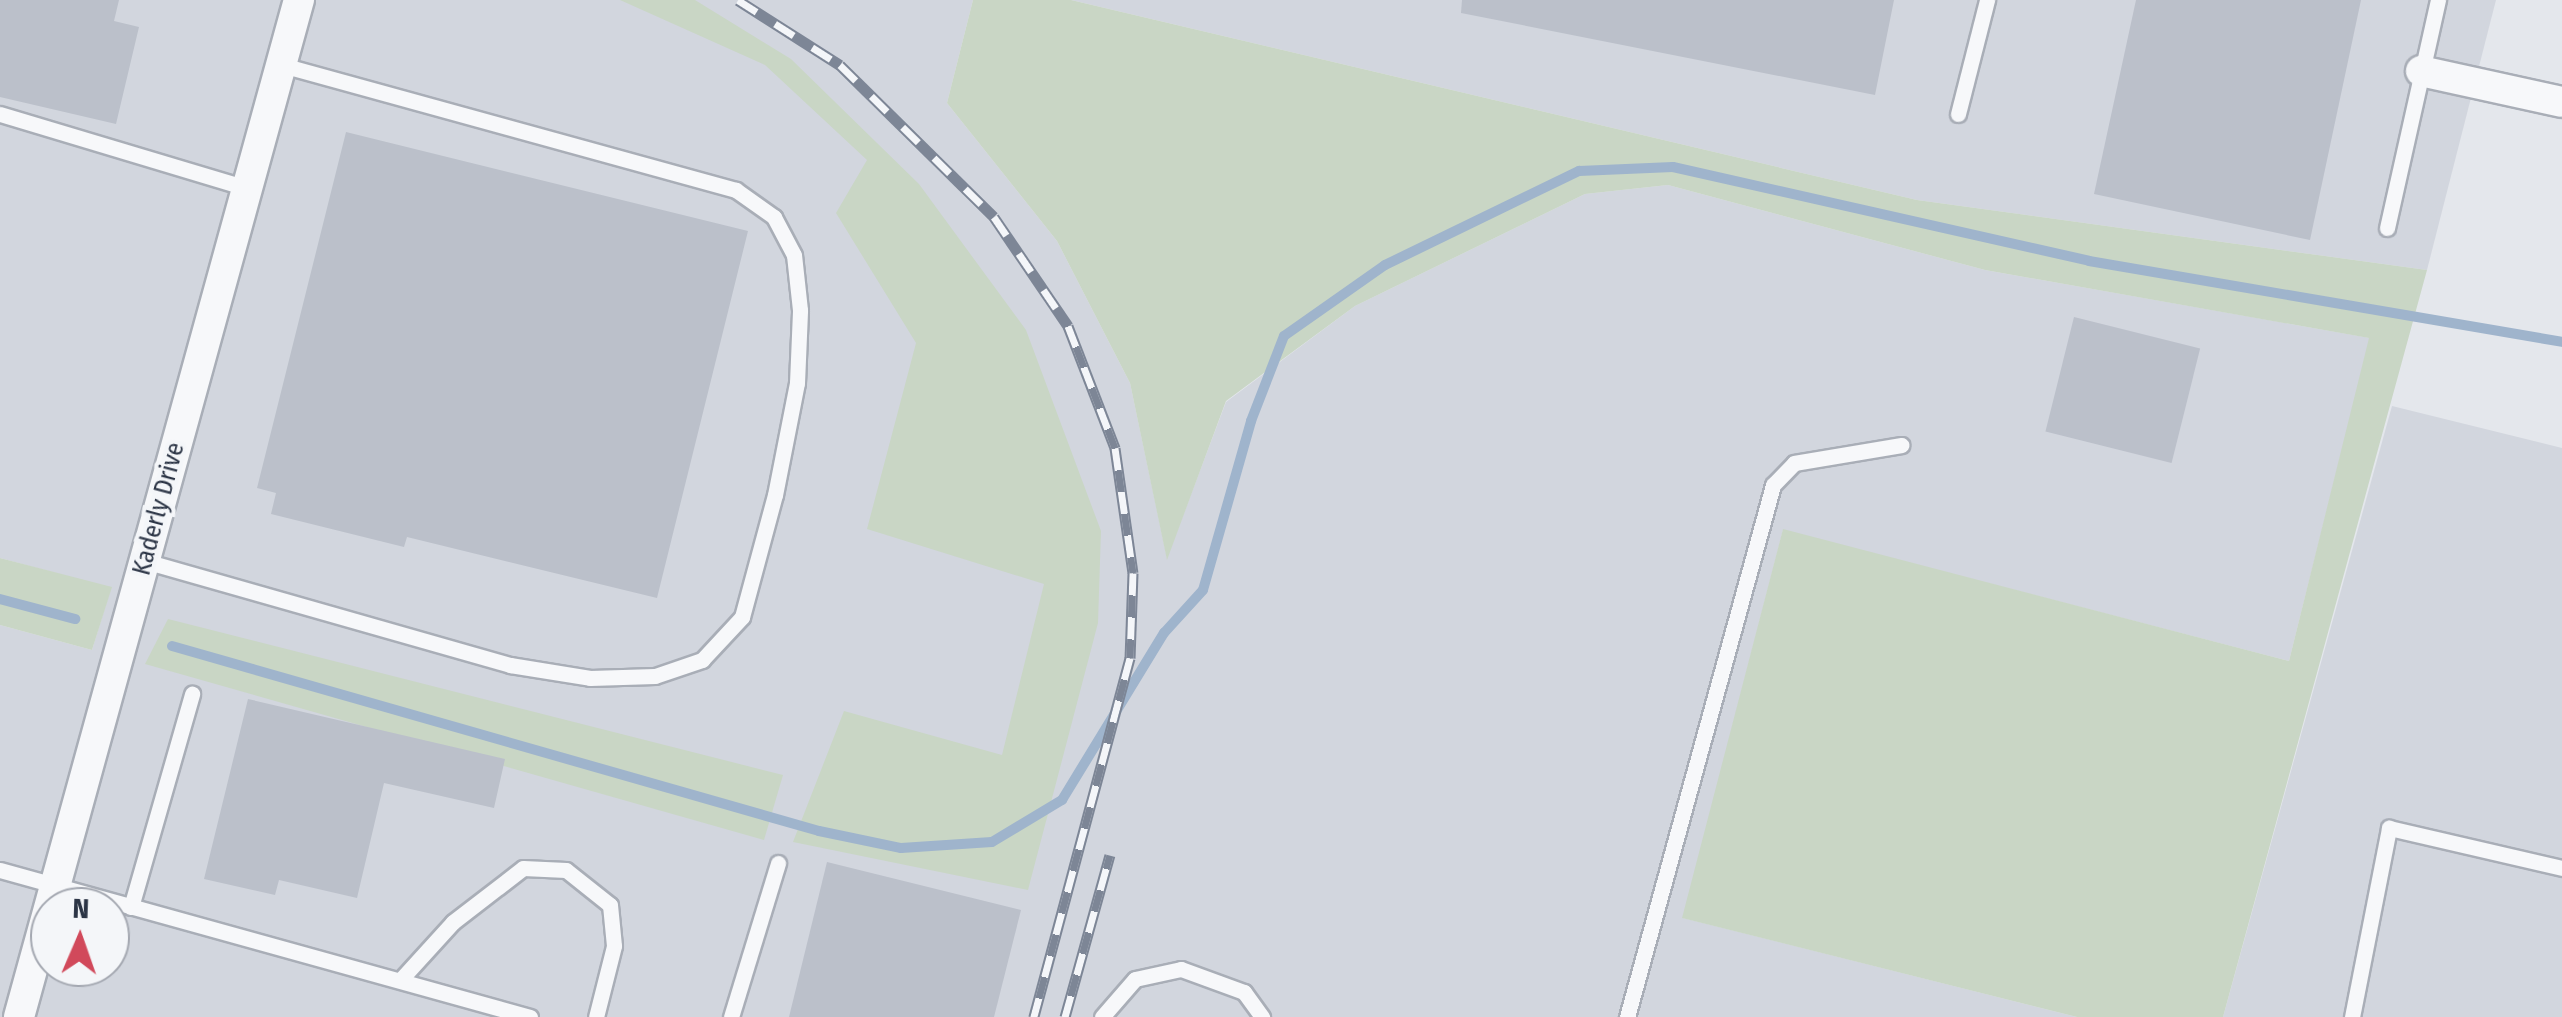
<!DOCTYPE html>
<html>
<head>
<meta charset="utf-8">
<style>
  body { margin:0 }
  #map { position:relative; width:2562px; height:1017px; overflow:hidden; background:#e4e7ec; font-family:"Fira Sans Condensed",sans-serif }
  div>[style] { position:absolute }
  .built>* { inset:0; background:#d2d6de }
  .green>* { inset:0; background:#c9d6c5 }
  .stream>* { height:10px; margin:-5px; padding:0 5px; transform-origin:5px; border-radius:5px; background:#9fb4cc }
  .building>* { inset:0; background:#bbc0ca; transform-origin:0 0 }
  .roads { filter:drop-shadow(2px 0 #a9aeb7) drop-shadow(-2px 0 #a9aeb7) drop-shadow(0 2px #a9aeb7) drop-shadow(0 -2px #a9aeb7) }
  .lane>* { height:15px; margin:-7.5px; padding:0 7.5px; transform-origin:7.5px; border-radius:7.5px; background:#f7f8fa }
  .street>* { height:30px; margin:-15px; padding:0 15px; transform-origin:15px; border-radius:15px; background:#f7f8fa }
  .rail>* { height:11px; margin-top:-5.5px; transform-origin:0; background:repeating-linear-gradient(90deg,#f4f6f9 0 22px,#7d8696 0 44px); box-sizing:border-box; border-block:2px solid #7d8696 }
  span { translate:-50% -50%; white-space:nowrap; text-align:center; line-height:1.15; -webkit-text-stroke:8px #f4f6f9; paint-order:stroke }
  .street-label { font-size:25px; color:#2b3445 }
  .north { position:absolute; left:30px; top:887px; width:100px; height:100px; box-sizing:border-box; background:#f4f6f9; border:2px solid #a4a8b1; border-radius:50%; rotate:2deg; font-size:28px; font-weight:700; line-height:40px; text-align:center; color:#2b3445 }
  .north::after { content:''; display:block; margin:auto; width:35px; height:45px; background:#d1495b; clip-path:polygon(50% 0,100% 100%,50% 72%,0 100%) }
</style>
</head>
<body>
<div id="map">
  <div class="built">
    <div style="clip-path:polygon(evenodd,0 0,973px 0,947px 103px,1057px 241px,1130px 383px,1167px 558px,1226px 402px,1355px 306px,1585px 194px,1668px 185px,1985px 270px,2370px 338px,2289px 661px,1783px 530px,1683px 918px,2077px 1017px,0 1017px,0 625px,92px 650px,111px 588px,0 558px,0 0,50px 907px,110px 907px,110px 967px,50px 967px,50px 907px)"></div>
    <div style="clip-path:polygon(1071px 0,2496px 0,2427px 270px,1917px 200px)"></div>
    <div style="clip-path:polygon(2392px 406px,2562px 448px,2562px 1017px,2223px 1017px)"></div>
  </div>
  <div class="green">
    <div style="clip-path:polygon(620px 0,695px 0,791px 59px,919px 184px,1026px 330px,1101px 531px,1098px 623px,1028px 890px,793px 842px,844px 711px,1002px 755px,1044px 584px,867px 529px,916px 343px,836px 213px,867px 160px,765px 65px)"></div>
    <div style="clip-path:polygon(973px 0,1071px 0,1917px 200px,2427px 270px,2223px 1017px,2077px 1017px,1682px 918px,1783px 529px,2289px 661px,2369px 338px,1985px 270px,1668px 185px,1585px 194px,1355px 306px,1226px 401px,1167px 560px,1130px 383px,1057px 241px,947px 103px)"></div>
    <div style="clip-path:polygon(0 558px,112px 587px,92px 650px,0 625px)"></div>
    <div style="clip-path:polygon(168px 619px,783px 775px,764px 840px,145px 664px)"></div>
  </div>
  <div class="stream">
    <div style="left:0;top:599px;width:78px;rotate:14.9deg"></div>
    <div style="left:172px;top:646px;width:673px;rotate:15.96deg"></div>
    <div style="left:819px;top:831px;width:84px;rotate:11.7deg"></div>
    <div style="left:901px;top:848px;width:91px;rotate:-3.8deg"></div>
    <div style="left:992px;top:842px;width:82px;rotate:-31deg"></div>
    <div style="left:1062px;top:800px;width:196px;rotate:-58.6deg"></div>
    <div style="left:1164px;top:633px;width:58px;rotate:-47.8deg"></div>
    <div style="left:1203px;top:590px;width:176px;rotate:-74.1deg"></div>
    <div style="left:1251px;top:421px;width:91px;rotate:-68.8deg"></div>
    <div style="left:1284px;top:336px;width:123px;rotate:-35.1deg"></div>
    <div style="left:1385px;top:265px;width:216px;rotate:-25.9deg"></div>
    <div style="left:1579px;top:171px;width:94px;rotate:-2.4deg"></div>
    <div style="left:1673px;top:167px;width:426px;rotate:12.7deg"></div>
    <div style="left:2089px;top:261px;width:480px;rotate:9.7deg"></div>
  </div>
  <div class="building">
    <div style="clip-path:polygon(0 0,119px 0,114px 21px,139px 27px,116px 124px,0 97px)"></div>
    <div style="clip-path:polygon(1462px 0,1894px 0,1875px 95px,1461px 13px)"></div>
    <div style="clip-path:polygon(2136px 0,2361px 0,2310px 240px,2094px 194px)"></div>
    <div style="clip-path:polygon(346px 132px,748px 231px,657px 598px,407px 537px,404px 547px,271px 514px,276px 493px,257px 488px)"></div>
    <div style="left:2074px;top:317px;width:130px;height:118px;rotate:14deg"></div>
    <div style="clip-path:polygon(248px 699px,505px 759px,494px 808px,384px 783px,357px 898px,279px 880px,275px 895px,204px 879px)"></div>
    <div style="clip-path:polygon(827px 862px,1021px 910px,994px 1017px,789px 1017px)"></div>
  </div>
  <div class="roads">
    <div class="lane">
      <div style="left:0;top:114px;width:258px;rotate:16.7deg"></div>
      <div style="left:1958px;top:114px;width:118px;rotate:-75.7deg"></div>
      <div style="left:2387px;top:228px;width:234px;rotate:-77.4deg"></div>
      <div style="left:145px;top:561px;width:380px;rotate:15.9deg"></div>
      <div style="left:510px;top:665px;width:81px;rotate:9.2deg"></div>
      <div style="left:590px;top:678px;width:65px;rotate:-1.8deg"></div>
      <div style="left:655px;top:676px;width:50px;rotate:-18.8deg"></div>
      <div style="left:702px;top:660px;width:59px;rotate:-47.1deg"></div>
      <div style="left:742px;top:617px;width:126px;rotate:-74.9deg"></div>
      <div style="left:775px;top:495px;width:114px;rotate:-78.9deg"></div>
      <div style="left:797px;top:383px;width:73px;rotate:-87.6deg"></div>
      <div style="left:800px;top:310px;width:55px;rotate:-96.2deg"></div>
      <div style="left:794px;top:255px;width:43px;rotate:-117.8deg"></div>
      <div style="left:774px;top:217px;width:47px;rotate:-144.6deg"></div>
      <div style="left:736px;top:190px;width:472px;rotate:-164.6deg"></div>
      <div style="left:0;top:870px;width:550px;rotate:15.5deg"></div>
      <div style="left:131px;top:907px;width:222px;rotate:-74deg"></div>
      <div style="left:403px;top:977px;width:74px;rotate:-47.7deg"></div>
      <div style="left:453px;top:922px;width:88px;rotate:-37.6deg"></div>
      <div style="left:523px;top:868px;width:43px;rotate:2.7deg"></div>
      <div style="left:566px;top:870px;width:56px;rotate:38.5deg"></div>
      <div style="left:610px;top:905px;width:41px;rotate:84.4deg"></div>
      <div style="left:614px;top:946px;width:73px;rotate:104.2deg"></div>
      <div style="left:731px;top:1017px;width:161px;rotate:-73deg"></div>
      <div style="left:1102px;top:1017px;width:50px;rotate:-49deg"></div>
      <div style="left:1135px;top:979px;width:47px;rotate:-12.3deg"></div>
      <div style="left:1181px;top:969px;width:67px;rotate:20.1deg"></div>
      <div style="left:1244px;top:992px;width:31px;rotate:54deg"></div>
      <div style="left:1627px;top:1017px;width:552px;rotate:-74.65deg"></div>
      <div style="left:1773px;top:485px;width:30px;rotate:-46deg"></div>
      <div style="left:1794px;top:463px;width:109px;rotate:-9.5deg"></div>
      <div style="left:2352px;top:1017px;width:193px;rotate:-78.9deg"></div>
      <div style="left:2389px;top:828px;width:178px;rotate:13deg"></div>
    </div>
    <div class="street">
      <div style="left:2421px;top:71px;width:144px;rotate:12.4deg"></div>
      <div style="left:19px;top:1017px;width:1055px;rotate:-74.61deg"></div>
    </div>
  </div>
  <div class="rail">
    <div style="left:738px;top:0;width:121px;rotate:32.5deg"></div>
    <div style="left:840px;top:65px;width:216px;rotate:44.6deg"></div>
    <div style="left:994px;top:217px;width:132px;rotate:55.8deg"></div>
    <div style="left:1068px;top:326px;width:131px;rotate:68.9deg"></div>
    <div style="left:1115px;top:448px;width:126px;rotate:81.8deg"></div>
    <div style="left:1133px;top:573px;width:85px;rotate:92deg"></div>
    <div style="left:1130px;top:658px;width:372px;rotate:105deg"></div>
    <div style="left:1065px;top:1017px;width:168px;rotate:-74.5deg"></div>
  </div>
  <div class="street-label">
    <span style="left:159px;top:509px;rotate:-75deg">Kaderly Drive</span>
  </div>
  <div class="north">N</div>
</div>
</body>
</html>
